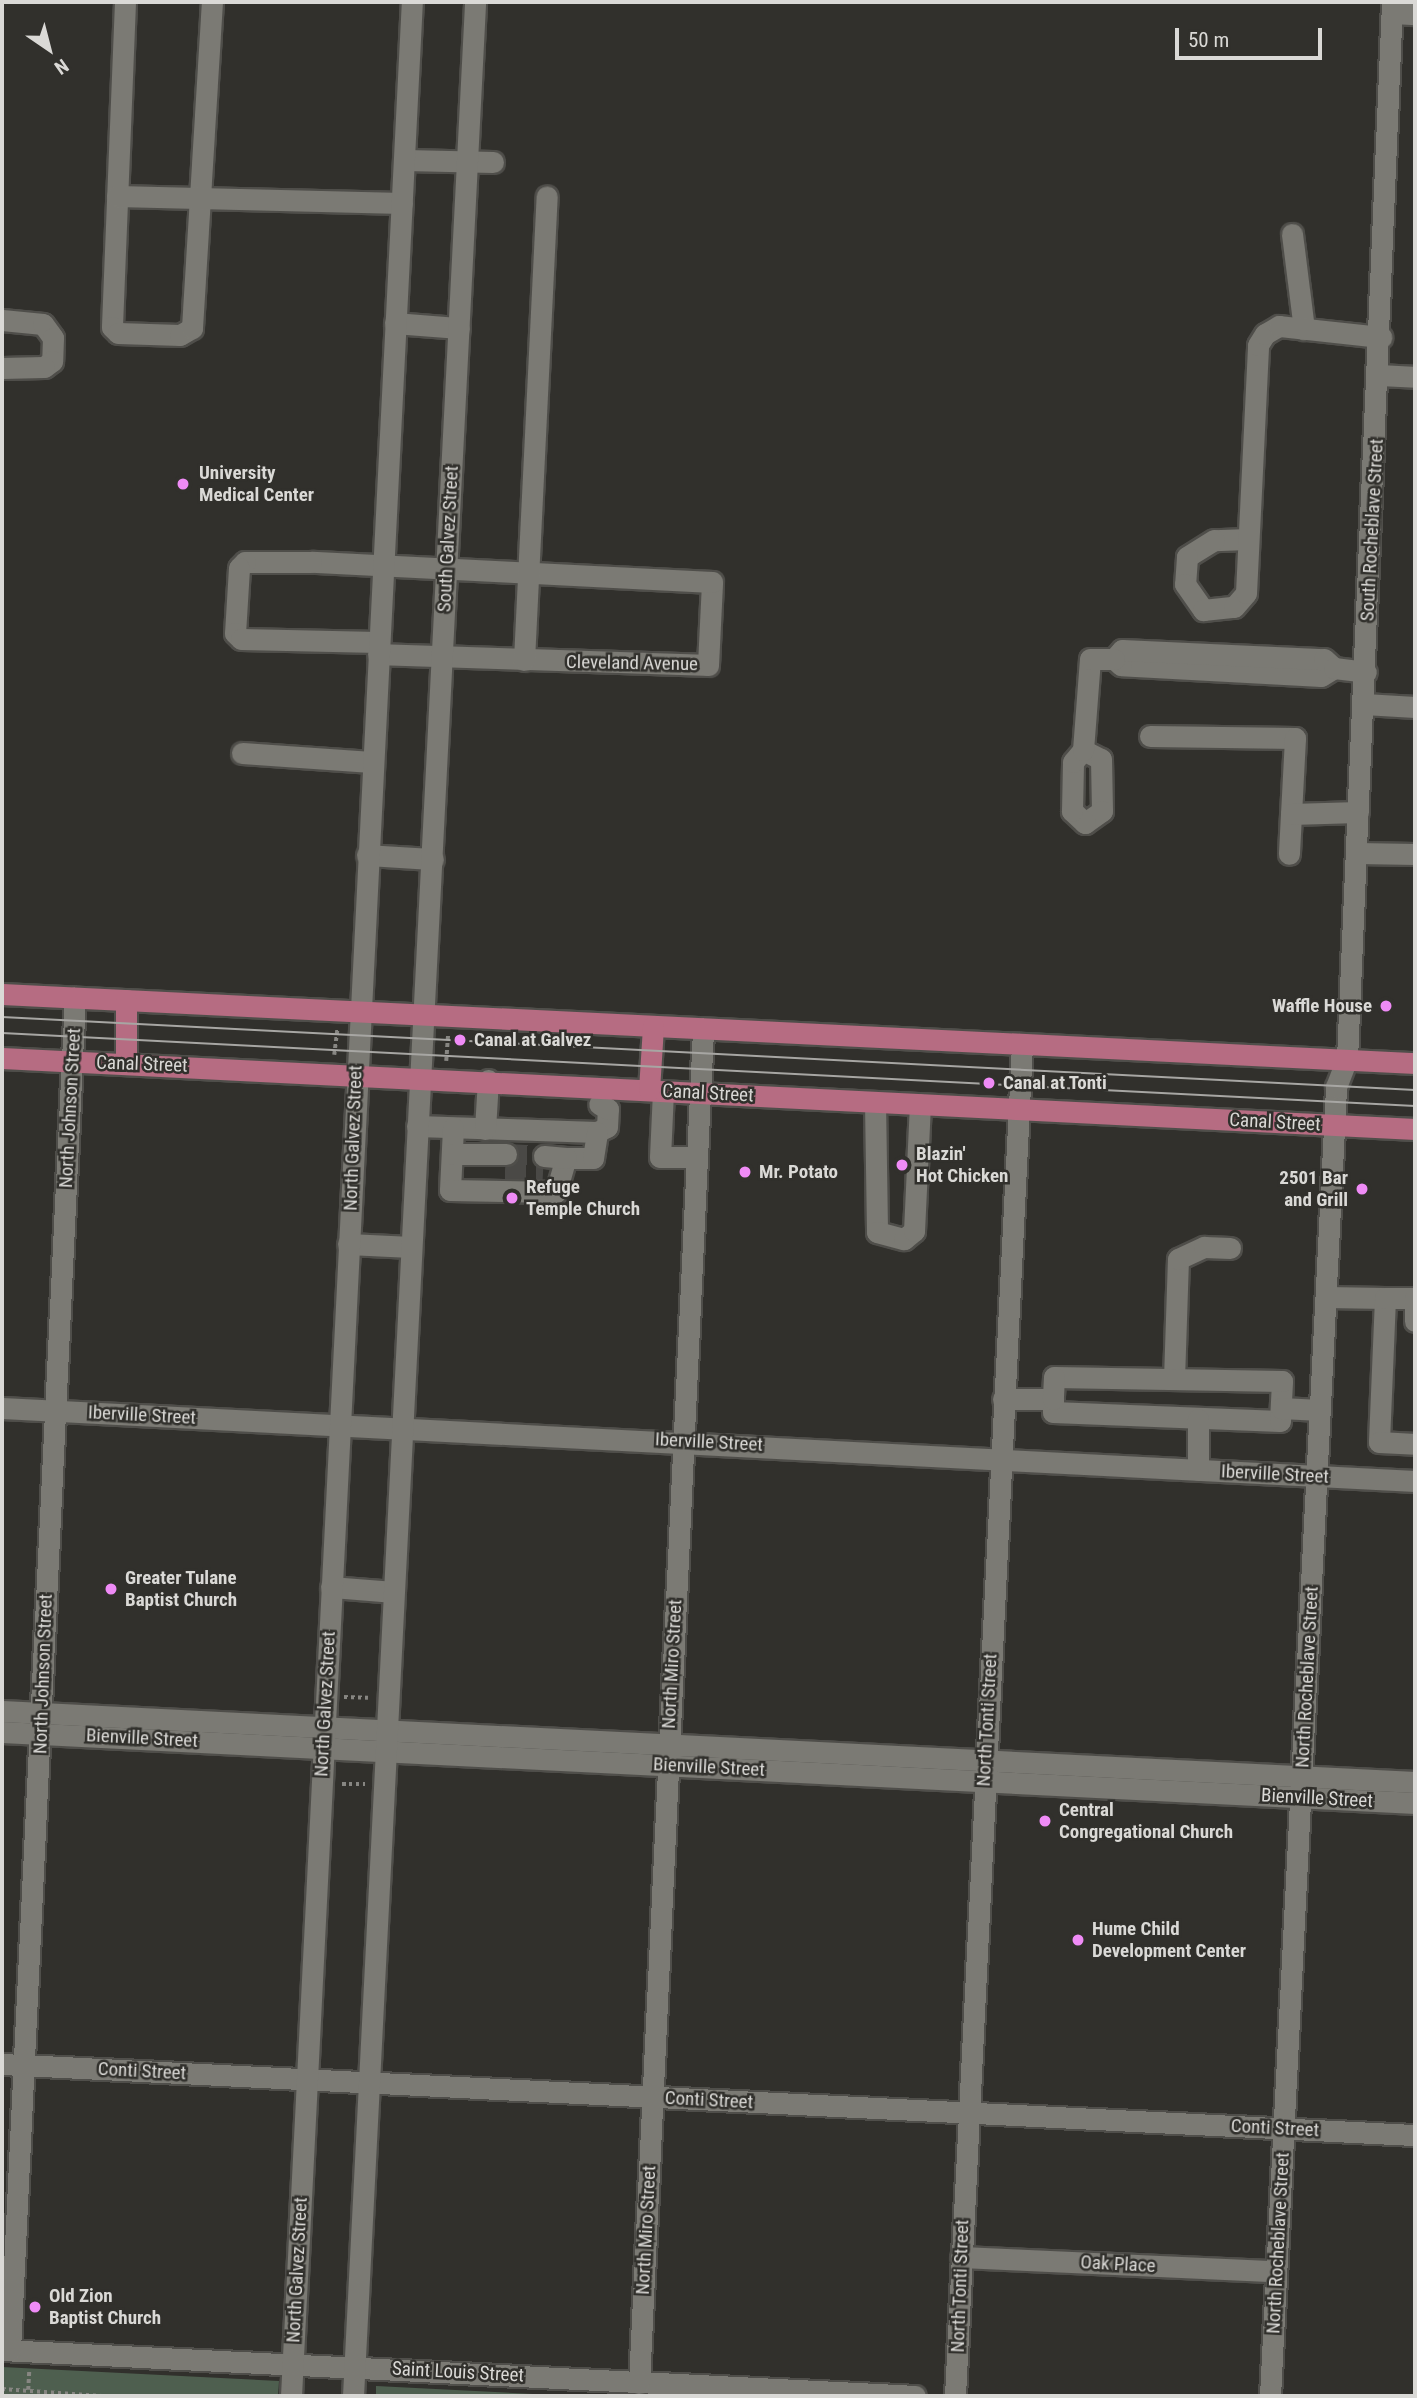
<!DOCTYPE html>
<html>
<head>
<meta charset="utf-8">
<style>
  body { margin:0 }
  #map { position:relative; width:1417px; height:2398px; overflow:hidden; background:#31302c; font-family:"Roboto Condensed",sans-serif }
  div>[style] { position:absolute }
  .green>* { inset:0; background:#4e5f4f }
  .minor-tunnel>* { height:21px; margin-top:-10.5px; transform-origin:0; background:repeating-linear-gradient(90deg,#4a4946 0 21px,transparent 0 31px) }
  .path>* { height:3.5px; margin-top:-1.75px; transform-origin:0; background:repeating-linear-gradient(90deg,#878682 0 3.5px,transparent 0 7px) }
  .roads { filter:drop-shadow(2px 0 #4f4e4a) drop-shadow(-2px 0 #4f4e4a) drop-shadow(0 2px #4f4e4a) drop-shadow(0 -2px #4f4e4a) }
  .minor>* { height:21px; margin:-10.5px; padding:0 10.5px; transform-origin:10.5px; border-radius:10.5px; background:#7b7a74 }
  .major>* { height:21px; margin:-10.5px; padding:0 10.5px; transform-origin:10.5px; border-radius:10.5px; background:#b66c82 }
  .tram>* { height:2px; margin:-1px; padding:0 1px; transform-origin:1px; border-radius:1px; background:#a7a6a3 }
  .dots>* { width:19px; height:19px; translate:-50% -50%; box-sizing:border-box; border:4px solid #31302c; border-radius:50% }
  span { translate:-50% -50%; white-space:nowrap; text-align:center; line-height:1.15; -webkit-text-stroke:5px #31302c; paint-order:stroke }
  .poi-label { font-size:19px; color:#dad9d6; font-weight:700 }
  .left { translate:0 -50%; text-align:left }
  .right { translate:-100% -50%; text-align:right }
  .street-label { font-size:19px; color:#dad9d6 }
  .frame { position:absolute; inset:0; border:4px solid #dad9d6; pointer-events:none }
  .north { position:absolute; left:14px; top:14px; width:70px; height:70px; -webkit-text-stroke:5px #31302c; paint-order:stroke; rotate:145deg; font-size:19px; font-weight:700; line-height:28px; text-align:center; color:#dad9d6 }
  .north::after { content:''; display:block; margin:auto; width:24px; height:32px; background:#dad9d6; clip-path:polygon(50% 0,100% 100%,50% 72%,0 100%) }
  .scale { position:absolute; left:1175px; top:28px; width:147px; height:32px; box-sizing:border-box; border:4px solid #dad9d6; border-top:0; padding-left:9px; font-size:21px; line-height:24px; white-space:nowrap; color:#dad9d6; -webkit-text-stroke:5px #31302c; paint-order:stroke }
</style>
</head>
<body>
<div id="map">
  <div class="green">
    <div style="clip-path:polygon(2px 2367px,279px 2381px,278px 2396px,2px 2396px)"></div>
    <div style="clip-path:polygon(376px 2386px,573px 2396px,376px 2396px)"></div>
  </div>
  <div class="minor-tunnel">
    <div style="left:506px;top:1154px;width:38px;rotate:3deg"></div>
    <div style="left:505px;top:1171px;width:38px;rotate:3deg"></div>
  </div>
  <div class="path">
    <div style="left:334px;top:1055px;width:26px;rotate:-83deg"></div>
    <div style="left:446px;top:1061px;width:27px;rotate:-86deg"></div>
    <div style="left:344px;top:1697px;width:24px;rotate:2deg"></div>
    <div style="left:342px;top:1784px;width:23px"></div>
    <div style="left:2px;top:2389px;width:100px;rotate:4deg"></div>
    <div style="left:28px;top:2390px;width:19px;rotate:-87deg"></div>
  </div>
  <div class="roads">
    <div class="minor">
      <div style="left:125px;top:2px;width:325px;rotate:92.3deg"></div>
      <div style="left:112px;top:327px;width:8px;rotate:45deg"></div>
      <div style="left:118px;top:333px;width:62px;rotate:1.8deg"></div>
      <div style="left:180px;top:335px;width:14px;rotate:-30deg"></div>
      <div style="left:192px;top:328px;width:327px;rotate:-86.5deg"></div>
      <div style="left:1394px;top:13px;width:21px;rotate:3deg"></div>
      <div style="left:405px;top:160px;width:88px;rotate:1.3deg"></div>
      <div style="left:117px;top:196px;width:285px;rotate:1.4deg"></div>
      <div style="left:1292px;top:234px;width:96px;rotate:82.8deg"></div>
      <div style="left:2px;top:320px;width:41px;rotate:5.6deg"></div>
      <div style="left:43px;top:324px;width:17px;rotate:54deg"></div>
      <div style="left:53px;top:338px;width:23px;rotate:92deg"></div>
      <div style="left:52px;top:361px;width:10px;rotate:143deg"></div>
      <div style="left:44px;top:367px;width:42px;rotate:178.6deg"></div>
      <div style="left:395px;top:323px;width:64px;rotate:4.5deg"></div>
      <div style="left:1380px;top:375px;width:35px;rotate:3deg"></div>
      <div style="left:1248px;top:539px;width:34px;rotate:178deg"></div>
      <div style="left:1214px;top:540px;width:32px;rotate:148deg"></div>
      <div style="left:1187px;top:557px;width:27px;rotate:94deg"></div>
      <div style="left:1185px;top:584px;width:32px;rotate:55deg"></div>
      <div style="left:1203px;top:610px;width:31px;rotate:-6deg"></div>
      <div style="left:1234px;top:607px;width:18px;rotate:-49deg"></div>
      <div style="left:1246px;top:593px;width:248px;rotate:-87.2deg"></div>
      <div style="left:1258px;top:345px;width:13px;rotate:-58deg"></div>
      <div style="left:1265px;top:334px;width:16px;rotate:-30deg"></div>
      <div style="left:1279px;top:326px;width:103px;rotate:6.2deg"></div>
      <div style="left:378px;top:654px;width:330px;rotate:1.9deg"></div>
      <div style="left:708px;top:665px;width:83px;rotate:-87.2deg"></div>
      <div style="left:712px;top:582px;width:401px;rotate:-177.1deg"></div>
      <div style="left:311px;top:562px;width:66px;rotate:180deg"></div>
      <div style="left:245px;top:562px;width:8px;rotate:135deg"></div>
      <div style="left:239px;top:568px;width:65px;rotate:93.5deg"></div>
      <div style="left:235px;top:633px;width:8px;rotate:45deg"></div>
      <div style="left:241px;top:639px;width:137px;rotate:1.3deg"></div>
      <div style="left:524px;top:660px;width:464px;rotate:-87.2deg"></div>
      <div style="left:1334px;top:668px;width:15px;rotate:148deg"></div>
      <div style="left:1321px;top:676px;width:200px;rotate:-176.9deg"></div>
      <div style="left:1121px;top:665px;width:9px;rotate:-139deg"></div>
      <div style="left:1114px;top:659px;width:12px;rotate:-48deg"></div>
      <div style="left:1122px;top:650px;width:202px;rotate:2.6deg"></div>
      <div style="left:1324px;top:659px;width:13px;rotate:42deg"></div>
      <div style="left:1334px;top:668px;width:32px;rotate:7deg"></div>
      <div style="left:1364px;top:704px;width:51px;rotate:3.4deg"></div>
      <div style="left:1150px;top:736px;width:145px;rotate:0.8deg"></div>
      <div style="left:1295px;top:738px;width:116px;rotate:93deg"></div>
      <div style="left:1083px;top:750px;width:20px;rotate:27deg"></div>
      <div style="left:1101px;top:759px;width:52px;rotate:88.9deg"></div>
      <div style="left:1102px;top:811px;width:21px;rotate:145deg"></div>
      <div style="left:1085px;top:823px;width:18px;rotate:-137deg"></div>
      <div style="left:1072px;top:811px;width:49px;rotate:-88.8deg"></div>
      <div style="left:1073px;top:762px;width:16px;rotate:-50deg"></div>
      <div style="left:1083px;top:750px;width:91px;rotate:-85.6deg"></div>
      <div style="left:1090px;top:659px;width:24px"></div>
      <div style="left:242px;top:753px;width:130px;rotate:4deg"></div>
      <div style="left:1291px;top:814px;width:67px;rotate:-1.7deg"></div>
      <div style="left:1357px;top:853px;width:58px;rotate:1deg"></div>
      <div style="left:367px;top:855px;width:66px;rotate:3.5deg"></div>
      <div style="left:663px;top:1091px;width:66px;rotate:92.6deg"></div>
      <div style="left:660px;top:1157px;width:36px"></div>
      <div style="left:875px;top:1102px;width:130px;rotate:89.1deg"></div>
      <div style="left:877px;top:1232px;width:28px;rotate:15deg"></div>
      <div style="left:904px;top:1239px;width:13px;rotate:-39deg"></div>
      <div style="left:914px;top:1231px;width:127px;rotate:-87.3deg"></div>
      <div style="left:417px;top:1126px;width:180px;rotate:1.9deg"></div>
      <div style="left:597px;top:1132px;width:11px;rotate:-27deg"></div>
      <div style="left:607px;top:1127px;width:18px;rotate:-87deg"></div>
      <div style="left:608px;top:1109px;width:10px;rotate:-151deg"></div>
      <div style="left:453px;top:1128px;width:62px;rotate:92.8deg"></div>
      <div style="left:450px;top:1190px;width:106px;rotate:1.1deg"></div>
      <div style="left:556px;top:1192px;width:35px;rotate:-74deg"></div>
      <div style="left:566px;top:1158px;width:27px"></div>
      <div style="left:593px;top:1158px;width:26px;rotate:-81deg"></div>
      <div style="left:485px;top:1129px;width:49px;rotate:-86.5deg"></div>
      <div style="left:453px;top:1154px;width:53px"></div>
      <div style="left:544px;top:1156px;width:22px;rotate:5deg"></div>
      <div style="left:348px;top:1244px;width:63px;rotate:2.7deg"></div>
      <div style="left:1326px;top:1297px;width:59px;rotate:1deg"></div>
      <div style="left:1385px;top:1298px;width:144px;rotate:92.4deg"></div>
      <div style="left:1379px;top:1442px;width:36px;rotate:3deg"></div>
      <div style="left:1385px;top:1298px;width:30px"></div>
      <div style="left:1415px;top:1298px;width:23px;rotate:90deg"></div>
      <div style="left:1174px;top:1379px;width:120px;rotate:-88.1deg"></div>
      <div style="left:1178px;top:1259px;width:29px;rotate:-25deg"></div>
      <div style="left:1204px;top:1247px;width:26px;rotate:2deg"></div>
      <div style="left:1003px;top:1399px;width:50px"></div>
      <div style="left:1053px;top:1399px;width:13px;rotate:90deg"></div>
      <div style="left:1053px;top:1412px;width:227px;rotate:2.3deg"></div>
      <div style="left:1280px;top:1421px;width:40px;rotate:-87.1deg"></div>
      <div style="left:1282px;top:1381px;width:228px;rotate:-179deg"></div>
      <div style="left:1054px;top:1377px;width:22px;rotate:93deg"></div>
      <div style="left:2px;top:1408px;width:1415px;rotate:2.96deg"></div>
      <div style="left:1281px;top:1408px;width:39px;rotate:3deg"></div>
      <div style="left:1198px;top:1470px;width:51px;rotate:-90deg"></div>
      <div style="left:331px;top:1587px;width:62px;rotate:4.6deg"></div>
      <div style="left:2px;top:1711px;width:1415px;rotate:2.88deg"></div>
      <div style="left:2px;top:1732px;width:1415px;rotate:2.88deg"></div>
      <div style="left:2px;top:2064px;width:1415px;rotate:2.88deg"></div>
      <div style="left:961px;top:2257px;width:314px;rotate:2.6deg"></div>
      <div style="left:2px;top:2350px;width:914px;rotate:2.88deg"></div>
      <div style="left:10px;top:2350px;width:1354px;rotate:-87.25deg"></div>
      <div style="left:639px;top:2383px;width:1356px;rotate:-87.29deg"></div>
      <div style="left:291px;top:2396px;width:2397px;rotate:-87.11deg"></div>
      <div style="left:353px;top:2396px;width:2397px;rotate:-87.08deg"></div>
      <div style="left:955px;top:2396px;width:1354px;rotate:-87.16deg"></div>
      <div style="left:1270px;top:2396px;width:1311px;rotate:-87.11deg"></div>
      <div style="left:1336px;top:1087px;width:30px;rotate:-69deg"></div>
      <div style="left:1347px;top:1059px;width:1058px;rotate:-87.56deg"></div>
    </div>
    <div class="major">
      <div style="left:2px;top:994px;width:1415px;rotate:2.8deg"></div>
      <div style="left:2px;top:1058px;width:1415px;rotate:2.88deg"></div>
      <div style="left:126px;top:1063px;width:63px;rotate:-90deg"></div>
      <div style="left:649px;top:1090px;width:64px;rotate:-86.4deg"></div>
    </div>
  </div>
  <div class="tram">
    <div style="left:2px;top:1017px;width:1415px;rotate:2.96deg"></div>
    <div style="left:2px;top:1033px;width:1415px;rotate:2.96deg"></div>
  </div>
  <div class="dots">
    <div style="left:183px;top:484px;background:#ef8bf6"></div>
    <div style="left:1386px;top:1006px;background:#ef8bf6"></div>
    <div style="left:460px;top:1040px;background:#ef8bf6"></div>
    <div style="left:989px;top:1083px;background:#ef8bf6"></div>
    <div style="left:902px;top:1165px;background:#ef8bf6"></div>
    <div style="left:745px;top:1172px;background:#ef8bf6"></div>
    <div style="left:1362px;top:1189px;background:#ef8bf6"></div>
    <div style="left:512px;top:1198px;background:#ef8bf6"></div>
    <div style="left:111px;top:1589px;background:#ef8bf6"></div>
    <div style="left:1045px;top:1821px;background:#ef8bf6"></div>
    <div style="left:1078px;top:1940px;background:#ef8bf6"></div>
    <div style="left:35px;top:2307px;background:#ef8bf6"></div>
  </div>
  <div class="poi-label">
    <span class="left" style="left:199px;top:484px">University<br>Medical Center</span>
    <span class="right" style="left:1372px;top:1006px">Waffle House</span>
    <span class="left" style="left:474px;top:1040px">Canal at Galvez</span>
    <span class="left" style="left:1003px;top:1083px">Canal at Tonti</span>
    <span class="left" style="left:916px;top:1165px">Blazin'<br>Hot Chicken</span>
    <span class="left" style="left:759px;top:1172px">Mr. Potato</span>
    <span class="right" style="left:1348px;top:1189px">2501 Bar<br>and Grill</span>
    <span class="left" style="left:526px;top:1198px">Refuge<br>Temple Church</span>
    <span class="left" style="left:125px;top:1589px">Greater Tulane<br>Baptist Church</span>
    <span class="left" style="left:1059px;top:1821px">Central<br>Congregational Church</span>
    <span class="left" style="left:1092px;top:1940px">Hume Child<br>Development Center</span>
    <span class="left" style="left:49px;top:2307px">Old Zion<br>Baptist Church</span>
  </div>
  <div class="street-label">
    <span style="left:1372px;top:530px;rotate:-87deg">South Rocheblave Street</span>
    <span style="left:448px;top:539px;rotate:-87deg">South Galvez Street</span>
    <span style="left:632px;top:663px;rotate:1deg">Cleveland Avenue</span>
    <span style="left:142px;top:1064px;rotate:2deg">Canal Street</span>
    <span style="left:708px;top:1093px;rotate:3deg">Canal Street</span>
    <span style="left:70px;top:1108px;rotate:-87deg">North Johnson Street</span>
    <span style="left:1275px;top:1122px;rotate:3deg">Canal Street</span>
    <span style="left:353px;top:1138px;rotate:-88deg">North Galvez Street</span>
    <span style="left:142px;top:1415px;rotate:3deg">Iberville Street</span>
    <span style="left:709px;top:1442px;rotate:3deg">Iberville Street</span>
    <span style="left:1275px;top:1474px;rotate:3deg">Iberville Street</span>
    <span style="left:672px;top:1664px;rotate:-87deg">North Miro Street</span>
    <span style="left:43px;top:1674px;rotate:-88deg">North Johnson Street</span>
    <span style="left:1307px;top:1677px;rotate:-87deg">North Rocheblave Street</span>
    <span style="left:325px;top:1704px;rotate:-87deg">North Galvez Street</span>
    <span style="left:987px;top:1720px;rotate:-87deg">North Tonti Street</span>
    <span style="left:142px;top:1738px;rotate:3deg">Bienville Street</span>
    <span style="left:709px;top:1767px;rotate:3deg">Bienville Street</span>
    <span style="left:1317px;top:1798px;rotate:3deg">Bienville Street</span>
    <span style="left:142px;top:2071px;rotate:3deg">Conti Street</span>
    <span style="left:709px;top:2100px;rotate:3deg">Conti Street</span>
    <span style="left:1275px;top:2128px;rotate:3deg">Conti Street</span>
    <span style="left:646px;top:2230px;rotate:-87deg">North Miro Street</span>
    <span style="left:1278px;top:2243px;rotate:-87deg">North Rocheblave Street</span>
    <span style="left:1118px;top:2264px;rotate:3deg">Oak Place</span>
    <span style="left:297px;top:2270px;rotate:-87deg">North Galvez Street</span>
    <span style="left:960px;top:2286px;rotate:-88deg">North Tonti Street</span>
    <span style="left:458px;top:2372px;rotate:3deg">Saint Louis Street</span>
  </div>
  <div class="frame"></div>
  <div class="north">N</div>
  <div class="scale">50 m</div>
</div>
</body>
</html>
